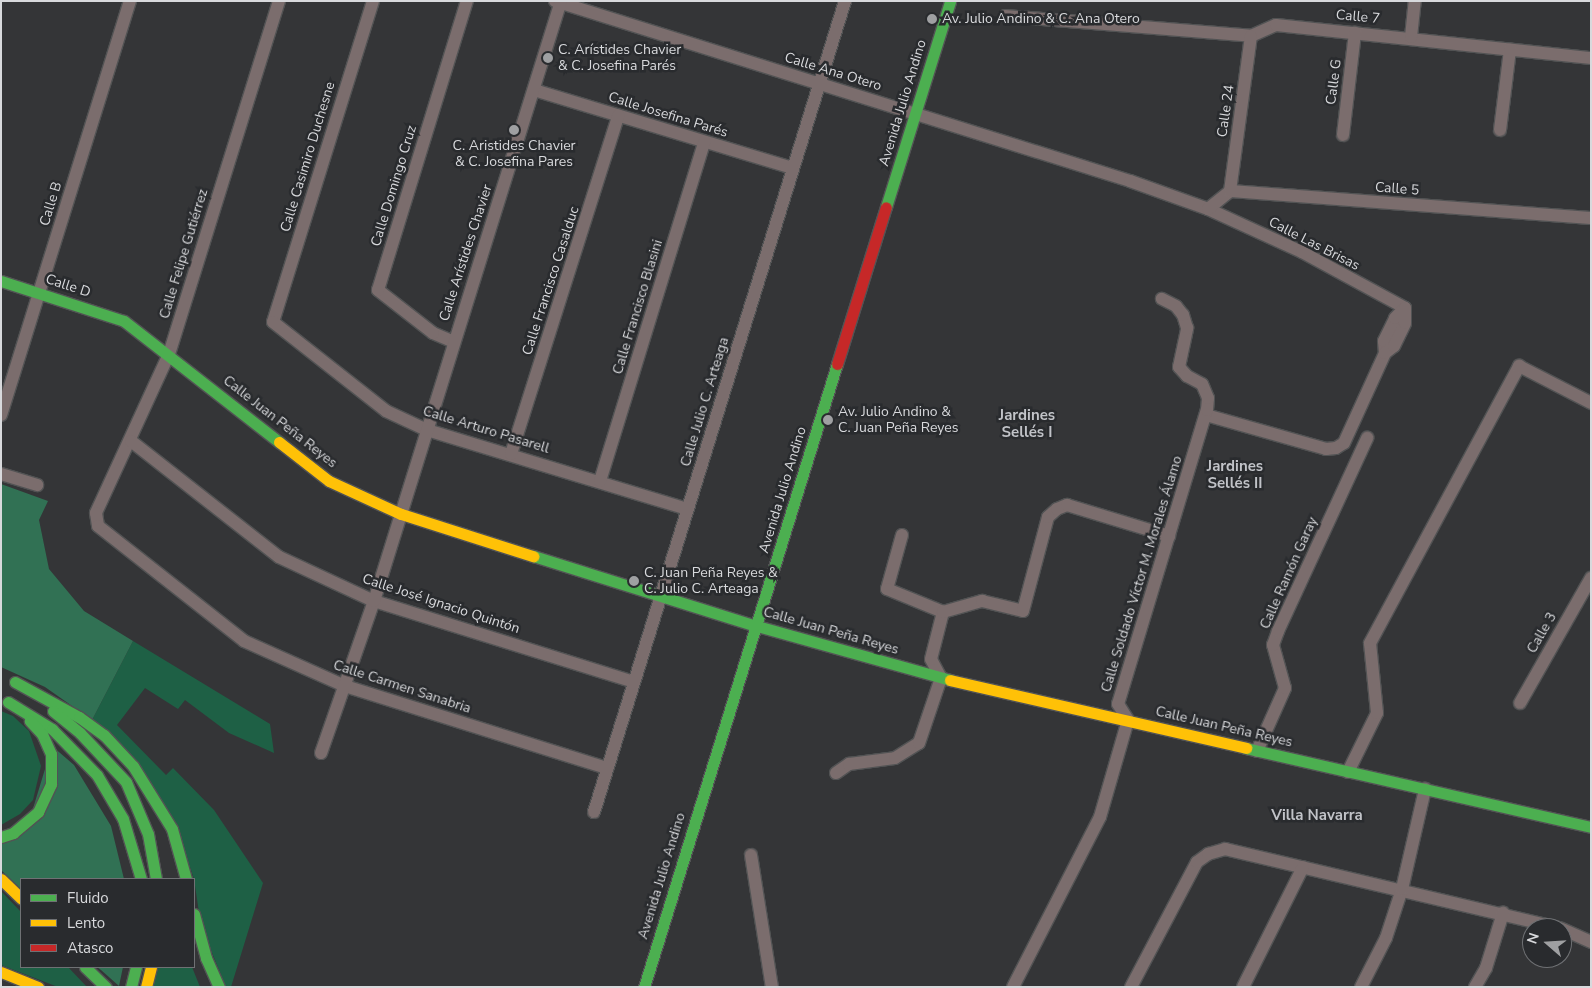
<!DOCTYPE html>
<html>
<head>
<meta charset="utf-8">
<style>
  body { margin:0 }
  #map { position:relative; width:1592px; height:988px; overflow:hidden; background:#343537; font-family:"Nunito Sans",sans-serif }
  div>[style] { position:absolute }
  .green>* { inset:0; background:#1e6045 }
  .forest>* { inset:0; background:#317154 }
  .roads { filter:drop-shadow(1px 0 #525354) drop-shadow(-1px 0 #525354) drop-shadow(0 1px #525354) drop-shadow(0 -1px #525354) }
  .street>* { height:12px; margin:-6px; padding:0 6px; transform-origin:6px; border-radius:6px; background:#7b6d6d }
  .fast>* { height:11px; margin:-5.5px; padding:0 5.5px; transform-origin:5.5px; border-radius:5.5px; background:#4caf50 }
  .slow>* { height:11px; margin:-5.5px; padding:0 5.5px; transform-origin:5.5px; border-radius:5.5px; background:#ffc107 }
  .jam>* { height:11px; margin:-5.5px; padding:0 5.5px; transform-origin:5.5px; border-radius:5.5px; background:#c62828 }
  .dots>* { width:14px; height:14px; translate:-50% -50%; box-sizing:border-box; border:2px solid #292b2e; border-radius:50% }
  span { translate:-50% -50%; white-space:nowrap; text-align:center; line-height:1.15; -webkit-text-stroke:5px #292b2e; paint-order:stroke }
  .street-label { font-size:14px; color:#d8d9dc }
  .poi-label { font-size:14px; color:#d8d9dc }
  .left { translate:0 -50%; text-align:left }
  .neighbourhood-label { font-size:15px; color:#c1c3c8; font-weight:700 }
  .frame { position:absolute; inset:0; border:2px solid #d8d9dc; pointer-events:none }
  .legend { position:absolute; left:20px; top:878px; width:175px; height:90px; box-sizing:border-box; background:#292b2e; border:1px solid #6f7174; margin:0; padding:6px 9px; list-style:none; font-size:15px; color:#d8d9dc }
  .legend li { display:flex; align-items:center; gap:10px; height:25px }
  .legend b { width:25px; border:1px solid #6f7174 }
  .north { position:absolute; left:1522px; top:918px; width:50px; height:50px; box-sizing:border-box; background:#292b2e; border:1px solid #6f7174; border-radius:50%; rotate:289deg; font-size:14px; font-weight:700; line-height:20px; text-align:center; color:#d8d9dc }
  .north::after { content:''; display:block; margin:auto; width:18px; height:22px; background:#9fa0a2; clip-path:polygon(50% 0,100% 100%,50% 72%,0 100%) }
</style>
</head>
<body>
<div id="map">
  <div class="green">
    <div style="clip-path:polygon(133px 641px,270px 724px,274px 753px,229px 733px,185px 700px,178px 709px,145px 688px,117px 725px,166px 775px,173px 768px,214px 810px,263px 883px,231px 987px,226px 987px,201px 926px,194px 879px,177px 829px,92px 720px)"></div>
    <div style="clip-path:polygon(1px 711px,13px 716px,29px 731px,41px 766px,33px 800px,20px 814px,1px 825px)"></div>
    <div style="clip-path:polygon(1px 891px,21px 912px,21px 967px,68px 967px,87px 987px,58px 987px,1px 965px)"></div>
    <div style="clip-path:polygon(155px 967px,192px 967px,200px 987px,150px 987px)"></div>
  </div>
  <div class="forest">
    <div style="clip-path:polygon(1px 484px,48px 501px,39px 520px,49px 569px,84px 611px,133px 641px,92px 720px,45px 687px,1px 667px)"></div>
    <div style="clip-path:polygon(52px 746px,74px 765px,111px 826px,124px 879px,21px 879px,21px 889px,1px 870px,1px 840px,28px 825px)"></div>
    <div style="clip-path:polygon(97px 967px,123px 967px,119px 986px,101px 970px)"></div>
  </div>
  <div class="roads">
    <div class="street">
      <div style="left:279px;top:1px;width:370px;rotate:107.3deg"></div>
      <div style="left:169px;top:354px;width:175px;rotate:114.7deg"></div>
      <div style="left:96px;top:513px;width:13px;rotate:81deg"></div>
      <div style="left:98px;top:526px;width:186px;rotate:38.2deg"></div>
      <div style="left:244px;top:641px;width:111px;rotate:24deg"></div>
      <div style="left:345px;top:686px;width:275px;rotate:17.4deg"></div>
      <div style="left:373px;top:1px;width:336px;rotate:107.3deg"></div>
      <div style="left:273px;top:322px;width:144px;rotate:38.2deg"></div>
      <div style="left:386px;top:411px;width:45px;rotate:24.9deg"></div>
      <div style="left:427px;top:430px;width:272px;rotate:16.9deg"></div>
      <div style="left:555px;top:1px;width:603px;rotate:17.38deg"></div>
      <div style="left:1130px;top:181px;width:83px;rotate:19.7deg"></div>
      <div style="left:1208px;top:209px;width:103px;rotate:24.6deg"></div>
      <div style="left:1302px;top:252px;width:117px;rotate:28.5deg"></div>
      <div style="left:1005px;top:16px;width:247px;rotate:4.6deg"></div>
      <div style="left:1251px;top:36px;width:27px;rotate:-24deg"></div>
      <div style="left:1276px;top:25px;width:317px;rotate:6deg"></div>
      <div style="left:1411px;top:37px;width:36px;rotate:-84deg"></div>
      <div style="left:534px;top:90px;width:270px;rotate:16.8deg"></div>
      <div style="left:1500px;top:130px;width:81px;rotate:-82.9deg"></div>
      <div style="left:1343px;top:135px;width:103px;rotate:-83.3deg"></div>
      <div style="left:1230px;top:191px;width:156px;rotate:-82.3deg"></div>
      <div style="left:1208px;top:209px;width:28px;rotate:-39deg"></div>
      <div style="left:1230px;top:191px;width:362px;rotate:4.3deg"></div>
      <div style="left:454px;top:342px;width:23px;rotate:-157deg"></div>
      <div style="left:433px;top:333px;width:70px;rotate:-142deg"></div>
      <div style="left:378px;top:290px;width:302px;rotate:-72.9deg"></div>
      <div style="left:1385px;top:353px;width:12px;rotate:-95deg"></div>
      <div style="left:1384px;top:341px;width:25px;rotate:-64deg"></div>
      <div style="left:1395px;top:318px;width:14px;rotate:-45deg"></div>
      <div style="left:1px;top:415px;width:434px;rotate:-72.7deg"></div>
      <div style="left:1206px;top:415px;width:125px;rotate:15.8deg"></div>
      <div style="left:1326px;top:449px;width:10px;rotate:-6deg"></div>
      <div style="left:1336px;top:448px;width:9px;rotate:-32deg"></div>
      <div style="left:1344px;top:443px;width:99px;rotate:-65.5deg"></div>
      <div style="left:1385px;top:353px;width:11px;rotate:-38deg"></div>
      <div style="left:1394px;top:346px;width:25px;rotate:-64deg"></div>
      <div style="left:1405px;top:323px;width:15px;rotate:-90deg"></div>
      <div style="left:131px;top:441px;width:188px;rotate:38.1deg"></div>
      <div style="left:279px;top:557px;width:105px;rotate:24.9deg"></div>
      <div style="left:374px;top:601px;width:272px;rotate:17.3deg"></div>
      <div style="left:511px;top:454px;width:355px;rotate:-72.4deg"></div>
      <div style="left:1px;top:474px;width:38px;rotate:17deg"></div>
      <div style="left:600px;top:481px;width:355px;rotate:-72.9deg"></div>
      <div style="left:902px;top:535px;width:56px;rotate:105.5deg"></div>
      <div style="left:887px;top:589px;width:61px;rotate:22.3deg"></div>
      <div style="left:1520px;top:703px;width:144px;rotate:-60.4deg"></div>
      <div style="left:1257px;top:751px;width:69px;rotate:-66deg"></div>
      <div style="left:1285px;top:688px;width:45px;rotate:-105.6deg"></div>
      <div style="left:1273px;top:645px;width:15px;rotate:-70deg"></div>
      <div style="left:1278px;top:631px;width:213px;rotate:-65.2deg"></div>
      <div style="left:321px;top:753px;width:161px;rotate:-70.8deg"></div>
      <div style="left:374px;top:601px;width:628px;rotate:-72.69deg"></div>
      <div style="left:1348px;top:772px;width:66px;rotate:-63.8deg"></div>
      <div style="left:1377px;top:713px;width:70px;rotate:-95.7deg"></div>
      <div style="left:1370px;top:643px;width:315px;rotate:-61.7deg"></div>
      <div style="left:1519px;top:366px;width:81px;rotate:27.2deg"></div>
      <div style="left:836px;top:773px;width:16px;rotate:-35deg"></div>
      <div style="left:849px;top:764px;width:46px;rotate:-7.4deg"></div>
      <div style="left:895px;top:758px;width:28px;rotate:-32deg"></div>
      <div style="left:919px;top:743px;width:69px;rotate:-71.3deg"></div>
      <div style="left:941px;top:678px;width:21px;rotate:-118deg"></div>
      <div style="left:931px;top:659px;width:49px;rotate:-75.7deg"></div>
      <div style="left:943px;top:612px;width:41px;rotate:-15.8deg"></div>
      <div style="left:982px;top:601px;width:42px;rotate:13.7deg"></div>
      <div style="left:1023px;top:611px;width:97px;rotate:-75.1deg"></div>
      <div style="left:1048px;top:517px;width:12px;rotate:-42deg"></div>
      <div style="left:1057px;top:509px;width:11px;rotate:-22deg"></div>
      <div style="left:1067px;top:505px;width:107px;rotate:16.9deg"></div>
      <div style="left:594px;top:812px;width:849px;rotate:-72.8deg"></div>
      <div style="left:751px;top:855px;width:134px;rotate:81deg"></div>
      <div style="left:1562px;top:929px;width:32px;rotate:24deg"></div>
      <div style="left:1013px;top:987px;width:191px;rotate:-62.9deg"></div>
      <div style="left:1100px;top:817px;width:101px;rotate:-73.9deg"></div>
      <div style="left:1128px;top:720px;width:19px;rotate:-122deg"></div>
      <div style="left:1118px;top:704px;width:307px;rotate:-73.2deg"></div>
      <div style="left:1207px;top:410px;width:12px;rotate:-85deg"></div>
      <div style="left:1208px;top:398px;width:15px;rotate:-113deg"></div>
      <div style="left:1202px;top:384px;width:17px;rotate:-152deg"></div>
      <div style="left:1187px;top:376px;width:12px;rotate:-132deg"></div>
      <div style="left:1179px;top:367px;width:40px;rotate:-78deg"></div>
      <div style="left:1187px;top:328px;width:14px;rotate:-107deg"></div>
      <div style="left:1183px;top:315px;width:11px;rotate:-128deg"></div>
      <div style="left:1176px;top:306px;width:16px;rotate:-153deg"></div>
      <div style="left:1131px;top:987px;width:141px;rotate:-62.2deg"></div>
      <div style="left:1197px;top:862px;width:14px;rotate:-36deg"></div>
      <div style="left:1208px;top:854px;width:18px;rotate:-16deg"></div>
      <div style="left:1225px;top:849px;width:344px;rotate:13.3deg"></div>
      <div style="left:1243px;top:987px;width:134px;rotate:-63.4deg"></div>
      <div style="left:1361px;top:987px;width:55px;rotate:-63deg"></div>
      <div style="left:1386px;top:938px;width:52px;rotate:-71.9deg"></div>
      <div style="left:1402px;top:889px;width:103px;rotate:-77deg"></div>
      <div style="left:1475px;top:987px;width:22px;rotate:-60deg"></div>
      <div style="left:1486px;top:968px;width:58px;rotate:-72.8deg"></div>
    </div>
    <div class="fast">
      <div style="left:886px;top:207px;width:216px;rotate:-72.7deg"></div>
      <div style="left:1px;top:281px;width:129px;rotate:18deg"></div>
      <div style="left:124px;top:321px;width:197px;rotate:38deg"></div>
      <div style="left:533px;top:556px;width:235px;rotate:17.4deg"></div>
      <div style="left:757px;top:626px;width:200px;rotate:15.6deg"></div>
      <div style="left:15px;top:682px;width:73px;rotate:28.7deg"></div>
      <div style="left:79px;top:717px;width:31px;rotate:36deg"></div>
      <div style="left:104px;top:735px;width:42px;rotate:46.9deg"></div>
      <div style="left:133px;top:766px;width:74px;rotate:58.2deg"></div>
      <div style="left:172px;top:829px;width:52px;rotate:74.4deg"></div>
      <div style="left:8px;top:702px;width:52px;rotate:31.5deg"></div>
      <div style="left:52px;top:729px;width:64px;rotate:45.6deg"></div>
      <div style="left:97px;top:775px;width:51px;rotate:59.4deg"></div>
      <div style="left:123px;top:819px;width:63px;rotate:73.3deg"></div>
      <div style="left:53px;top:711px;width:35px;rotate:39deg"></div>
      <div style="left:80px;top:733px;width:67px;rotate:46.8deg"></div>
      <div style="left:126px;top:782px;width:56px;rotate:67.1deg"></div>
      <div style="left:148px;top:834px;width:46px;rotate:79.9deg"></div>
      <div style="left:1246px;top:748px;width:354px;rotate:12.9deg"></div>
      <div style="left:1px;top:837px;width:13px;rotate:-18deg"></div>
      <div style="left:13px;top:833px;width:33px;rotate:-40deg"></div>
      <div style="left:38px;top:812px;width:31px;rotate:-65deg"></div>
      <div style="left:51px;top:784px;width:30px;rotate:-90deg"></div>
      <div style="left:51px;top:754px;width:22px;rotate:-114deg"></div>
      <div style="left:42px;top:734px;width:18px;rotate:-133deg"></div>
      <div style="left:194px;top:914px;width:46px;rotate:74.7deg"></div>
      <div style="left:206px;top:958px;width:32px;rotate:66deg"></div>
      <div style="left:85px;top:967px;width:29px;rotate:44deg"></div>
      <div style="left:131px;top:987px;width:21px;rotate:-76deg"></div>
      <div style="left:644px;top:987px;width:652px;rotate:-72.79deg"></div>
    </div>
    <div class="slow">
      <div style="left:279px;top:442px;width:63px;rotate:38deg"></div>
      <div style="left:329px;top:481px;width:79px;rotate:24.6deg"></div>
      <div style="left:401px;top:514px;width:139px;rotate:17.7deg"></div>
      <div style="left:950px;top:680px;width:304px;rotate:12.9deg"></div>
      <div style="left:1px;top:879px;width:28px;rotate:44deg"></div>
      <div style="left:1px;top:972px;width:40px;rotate:22deg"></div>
      <div style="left:146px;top:987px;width:21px;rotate:-76deg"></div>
    </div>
    <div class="jam">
      <div style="left:837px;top:364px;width:164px;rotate:-72.7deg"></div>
    </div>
  </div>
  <div class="dots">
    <div style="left:932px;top:19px;background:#9fa0a2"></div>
    <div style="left:548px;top:58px;background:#9fa0a2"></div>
    <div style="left:514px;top:130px;background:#9fa0a2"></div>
    <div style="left:828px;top:420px;background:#9fa0a2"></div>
    <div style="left:634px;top:581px;background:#9fa0a2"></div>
  </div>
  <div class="street-label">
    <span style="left:1358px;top:17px;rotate:5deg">Calle 7</span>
    <span style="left:833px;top:72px;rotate:17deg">Calle Ana Otero</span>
    <span style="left:1334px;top:82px;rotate:-83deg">Calle G</span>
    <span style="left:903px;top:103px;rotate:-73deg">Avenida Julio Andino</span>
    <span style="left:1226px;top:111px;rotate:-82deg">Calle 24</span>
    <span style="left:668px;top:115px;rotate:17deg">Calle Josefina Parés</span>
    <span style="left:308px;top:157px;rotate:-73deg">Calle Casimiro Duchesne</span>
    <span style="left:394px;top:186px;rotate:-73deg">Calle Domingo Cruz</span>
    <span style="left:1397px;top:189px;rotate:4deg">Calle 5</span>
    <span style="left:51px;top:204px;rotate:-73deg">Calle B</span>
    <span style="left:1314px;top:244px;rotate:27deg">Calle Las Brisas</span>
    <span style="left:466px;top:253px;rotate:-72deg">Calle Arístides Chavier</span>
    <span style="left:184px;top:254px;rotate:-73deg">Calle Felipe Gutiérrez</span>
    <span style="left:551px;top:281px;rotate:-72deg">Calle Francisco Casalduc</span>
    <span style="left:68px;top:286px;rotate:18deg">Calle D</span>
    <span style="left:638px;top:307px;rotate:-73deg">Calle Francisco Blasini</span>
    <span style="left:705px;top:402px;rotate:-73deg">Calle Julio C. Arteaga</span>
    <span style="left:280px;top:422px;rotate:38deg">Calle Juan Peña Reyes</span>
    <span style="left:486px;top:430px;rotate:17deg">Calle Arturo Pasarell</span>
    <span style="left:783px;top:490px;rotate:-73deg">Avenida Julio Andino</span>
    <span style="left:1289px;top:573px;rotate:-66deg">Calle Ramón Garay</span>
    <span style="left:1142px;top:574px;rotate:-73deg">Calle Soldado Víctor M. Morales Álamo</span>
    <span style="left:441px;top:604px;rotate:18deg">Calle José Ignacio Quintón</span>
    <span style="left:831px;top:631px;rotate:16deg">Calle Juan Peña Reyes</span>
    <span style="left:1542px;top:633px;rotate:-60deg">Calle 3</span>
    <span style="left:402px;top:687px;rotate:18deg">Calle Carmen Sanabria</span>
    <span style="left:1224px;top:727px;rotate:13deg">Calle Juan Peña Reyes</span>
    <span style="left:662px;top:876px;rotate:-73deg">Avenida Julio Andino</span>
  </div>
  <div class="poi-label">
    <span class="left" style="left:942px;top:19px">Av. Julio Andino &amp; C. Ana Otero</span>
    <span class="left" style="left:558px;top:58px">C. Arístides Chavier<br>&amp; C. Josefina Parés</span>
    <span style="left:514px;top:154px">C. Aristides Chavier<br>&amp; C. Josefina Pares</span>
    <span class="left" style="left:838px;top:420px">Av. Julio Andino &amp;<br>C. Juan Peña Reyes</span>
    <span class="left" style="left:644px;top:581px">C. Juan Peña Reyes &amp;<br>C. Julio C. Arteaga</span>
  </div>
  <div class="neighbourhood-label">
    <span style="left:1027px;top:424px">Jardines<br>Sellés I</span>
    <span style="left:1235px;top:475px">Jardines<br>Sellés II</span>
    <span style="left:1317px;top:816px">Villa Navarra</span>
  </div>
  <div class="frame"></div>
  <ul class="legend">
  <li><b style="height:6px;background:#4caf50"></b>Fluido</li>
  <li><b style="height:6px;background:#ffc107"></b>Lento</li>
  <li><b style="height:6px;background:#c62828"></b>Atasco</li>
  </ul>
  <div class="north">N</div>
</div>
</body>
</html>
